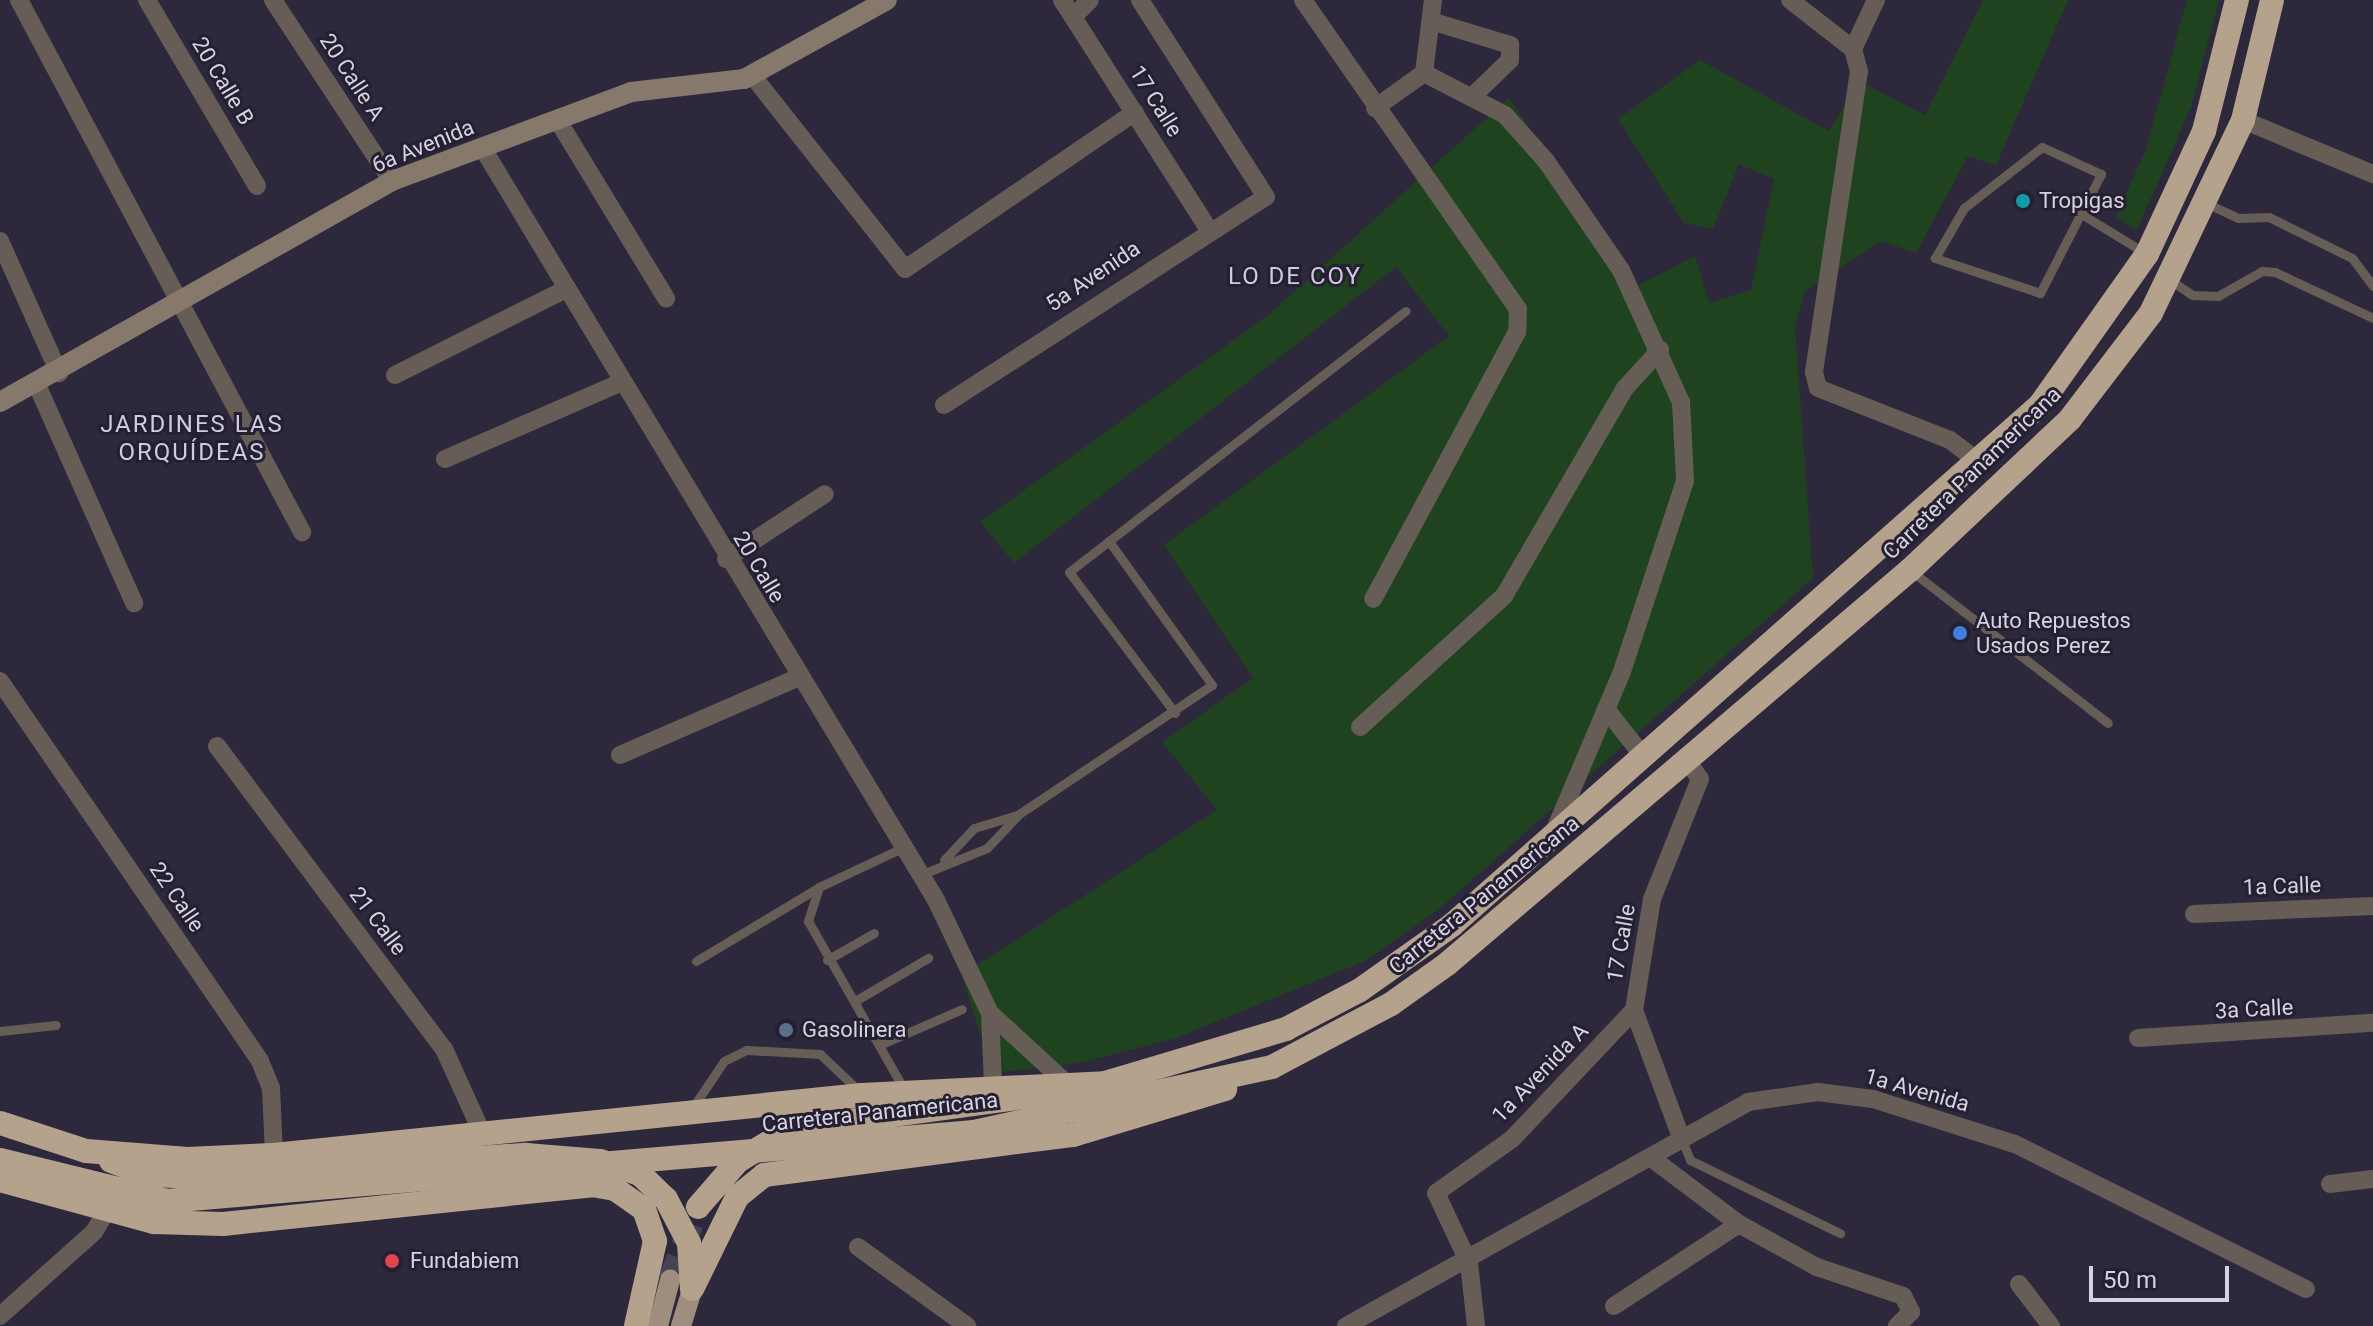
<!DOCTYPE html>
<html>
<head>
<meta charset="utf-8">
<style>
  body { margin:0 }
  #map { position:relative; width:2373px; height:1326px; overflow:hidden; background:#2e283d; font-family:Roboto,sans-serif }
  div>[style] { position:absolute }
  .green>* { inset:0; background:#20431f }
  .highway-tunnel>* { height:24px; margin-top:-12px; transform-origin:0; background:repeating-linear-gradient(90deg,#474255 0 24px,transparent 0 36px) }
  .lane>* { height:9px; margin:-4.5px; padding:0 4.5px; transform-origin:4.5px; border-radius:4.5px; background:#665e56 }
  .street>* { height:18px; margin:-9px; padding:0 9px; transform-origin:9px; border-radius:9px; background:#665e56 }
  .secondary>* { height:20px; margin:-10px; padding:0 10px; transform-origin:10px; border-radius:10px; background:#86796c }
  .primary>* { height:20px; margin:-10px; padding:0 10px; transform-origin:10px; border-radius:10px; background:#9f8e7e }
  .highway>* { height:24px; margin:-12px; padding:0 12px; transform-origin:12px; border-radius:12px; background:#b5a28d }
  .highway-bridge>* { height:24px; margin:-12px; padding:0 12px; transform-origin:12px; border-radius:12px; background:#b5a28d }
  .dots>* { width:22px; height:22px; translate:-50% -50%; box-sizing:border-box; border:4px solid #251f32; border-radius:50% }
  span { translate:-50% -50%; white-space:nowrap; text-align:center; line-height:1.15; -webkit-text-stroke:6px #251f32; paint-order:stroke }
  .street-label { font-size:22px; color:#d6d3e0 }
  .poi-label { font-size:22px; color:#d6d3e0 }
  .left { translate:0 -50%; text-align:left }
  .neighbourhood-label { font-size:24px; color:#cfc9e3; letter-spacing:2px }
  .scale { position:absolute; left:2089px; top:1266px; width:140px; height:36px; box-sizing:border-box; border:4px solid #d6d3e0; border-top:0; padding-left:10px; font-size:24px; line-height:28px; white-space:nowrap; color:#d6d3e0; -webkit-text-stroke:6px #251f32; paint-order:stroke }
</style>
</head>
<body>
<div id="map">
  <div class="green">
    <div style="clip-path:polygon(1983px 0,2068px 0,1996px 165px,1968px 156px,1916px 253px,1881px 241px,1805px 291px,1795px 327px,1813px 578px,1439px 909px,1367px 960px,1176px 1038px,1079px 1063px,992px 1073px,962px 975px,1217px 810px,1162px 742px,1253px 678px,1164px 545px,1449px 336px,1396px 267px,1014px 563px,980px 522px,1266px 317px,1509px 98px,1637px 286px,1695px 256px,1709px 303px,1751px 290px,1774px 179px,1739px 164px,1713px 229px,1684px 223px,1618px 119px,1700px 60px,1829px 131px,1859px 81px,1925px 115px)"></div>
    <div style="clip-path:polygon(2187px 0,2219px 0,2191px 107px,2137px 230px,2116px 217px,2146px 149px)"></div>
  </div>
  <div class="highway-tunnel">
    <div style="left:670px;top:1280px;width:78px;rotate:-69deg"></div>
  </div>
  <div class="lane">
    <div style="left:2042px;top:147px;width:65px;rotate:24.6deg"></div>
    <div style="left:2101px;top:174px;width:134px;rotate:117.1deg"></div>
    <div style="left:2040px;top:293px;width:111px;rotate:-161.6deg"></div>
    <div style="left:1935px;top:258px;width:58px;rotate:-59.9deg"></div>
    <div style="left:1964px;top:208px;width:99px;rotate:-38deg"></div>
    <div style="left:2208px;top:204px;width:33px;rotate:25deg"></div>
    <div style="left:2238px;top:218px;width:31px;rotate:-2deg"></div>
    <div style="left:2269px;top:217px;width:93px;rotate:26.3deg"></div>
    <div style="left:2352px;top:258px;width:35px;rotate:53deg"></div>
    <div style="left:2083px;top:215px;width:73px;rotate:31.5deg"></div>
    <div style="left:2170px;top:280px;width:27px;rotate:34deg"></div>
    <div style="left:2192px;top:295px;width:26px;rotate:2deg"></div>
    <div style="left:2218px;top:296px;width:51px;rotate:-29.6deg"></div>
    <div style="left:2262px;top:271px;width:13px;rotate:4deg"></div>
    <div style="left:2275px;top:272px;width:108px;rotate:25.1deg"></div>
    <div style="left:1910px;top:570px;width:250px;rotate:37.7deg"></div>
    <div style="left:1175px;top:713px;width:176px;rotate:-126.9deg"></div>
    <div style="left:1069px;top:572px;width:426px;rotate:-37.8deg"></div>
    <div style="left:902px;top:848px;width:92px;rotate:154.8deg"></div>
    <div style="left:819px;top:887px;width:36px;rotate:108deg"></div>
    <div style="left:808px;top:921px;width:196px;rotate:60.3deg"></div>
    <div style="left:944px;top:860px;width:44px;rotate:-46.8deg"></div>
    <div style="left:974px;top:828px;width:45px;rotate:-16.8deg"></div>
    <div style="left:920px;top:875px;width:72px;rotate:-21.9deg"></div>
    <div style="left:987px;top:848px;width:47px;rotate:-46.7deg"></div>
    <div style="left:1019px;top:814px;width:232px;rotate:-33.8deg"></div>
    <div style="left:1212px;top:685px;width:177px;rotate:-125.6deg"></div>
    <div style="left:827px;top:960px;width:54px;rotate:-29.9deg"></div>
    <div style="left:696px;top:961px;width:144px;rotate:-31deg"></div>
    <div style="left:855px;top:1001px;width:85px;rotate:-30.5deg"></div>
    <div style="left:0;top:1031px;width:56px;rotate:-6.1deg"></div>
    <div style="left:882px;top:1044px;width:87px;rotate:-23.6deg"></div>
    <div style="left:691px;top:1110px;width:59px;rotate:-56deg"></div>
    <div style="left:724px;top:1061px;width:25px;rotate:-26deg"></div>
    <div style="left:747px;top:1050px;width:73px;rotate:3.1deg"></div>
    <div style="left:820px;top:1054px;width:55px;rotate:43.5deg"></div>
    <div style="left:1682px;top:1140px;width:22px;rotate:68deg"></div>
    <div style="left:1690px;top:1160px;width:167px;rotate:26deg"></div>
  </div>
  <div class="street">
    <div style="left:19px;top:0;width:603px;rotate:61.99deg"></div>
    <div style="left:147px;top:0;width:216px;rotate:59.4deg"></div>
    <div style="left:273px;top:0;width:217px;rotate:56.7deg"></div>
    <div style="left:1062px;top:0;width:271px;rotate:57.4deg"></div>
    <div style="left:1303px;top:0;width:376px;rotate:55.2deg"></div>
    <div style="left:1518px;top:309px;width:23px;rotate:92deg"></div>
    <div style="left:1517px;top:332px;width:303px;rotate:118.3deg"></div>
    <div style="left:1790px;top:0;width:80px;rotate:37.9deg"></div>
    <div style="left:1853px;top:49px;width:23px;rotate:75deg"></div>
    <div style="left:1859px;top:71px;width:304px;rotate:98.5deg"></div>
    <div style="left:1814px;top:372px;width:16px;rotate:76deg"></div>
    <div style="left:1818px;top:388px;width:142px;rotate:21.5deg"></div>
    <div style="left:1950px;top:440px;width:39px;rotate:37deg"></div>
    <div style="left:1073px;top:17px;width:24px;rotate:-45deg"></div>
    <div style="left:1431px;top:21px;width:83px;rotate:16.9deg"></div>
    <div style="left:1510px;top:45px;width:15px;rotate:90deg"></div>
    <div style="left:1510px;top:60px;width:47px;rotate:135.9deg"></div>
    <div style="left:1853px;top:49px;width:54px;rotate:-64.9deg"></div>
    <div style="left:1424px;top:73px;width:91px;rotate:27.4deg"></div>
    <div style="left:1505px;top:115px;width:62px;rotate:48.3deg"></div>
    <div style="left:1546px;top:161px;width:132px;rotate:55.5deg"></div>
    <div style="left:1621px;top:270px;width:145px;rotate:65.6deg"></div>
    <div style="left:1681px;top:402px;width:79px;rotate:87.1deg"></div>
    <div style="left:1685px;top:481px;width:203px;rotate:108.3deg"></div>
    <div style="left:1621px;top:674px;width:172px;rotate:113deg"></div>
    <div style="left:752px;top:75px;width:247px;rotate:51.7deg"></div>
    <div style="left:905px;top:269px;width:278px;rotate:-34.3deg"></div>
    <div style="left:1375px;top:108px;width:60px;rotate:-35.5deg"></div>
    <div style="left:1424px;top:73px;width:74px;rotate:-83deg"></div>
    <div style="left:557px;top:119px;width:210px;rotate:58.7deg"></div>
    <div style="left:2243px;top:120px;width:141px;rotate:22.6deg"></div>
    <div style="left:482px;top:147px;width:879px;rotate:58.91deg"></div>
    <div style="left:936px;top:900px;width:125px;rotate:64.5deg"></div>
    <div style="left:990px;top:1013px;width:71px;rotate:87.6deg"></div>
    <div style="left:0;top:241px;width:145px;rotate:65.9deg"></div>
    <div style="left:395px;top:375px;width:191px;rotate:-26.7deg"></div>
    <div style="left:37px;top:385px;width:239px;rotate:66deg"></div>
    <div style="left:944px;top:405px;width:383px;rotate:-32.9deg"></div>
    <div style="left:1266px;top:197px;width:234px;rotate:-122.6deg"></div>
    <div style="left:445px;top:459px;width:193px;rotate:-23.5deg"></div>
    <div style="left:726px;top:559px;width:118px;rotate:-33.3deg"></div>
    <div style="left:0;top:681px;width:460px;rotate:55.6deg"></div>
    <div style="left:260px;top:1061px;width:29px;rotate:68deg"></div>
    <div style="left:271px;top:1088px;width:67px;rotate:87.4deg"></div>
    <div style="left:1606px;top:709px;width:60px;rotate:51.8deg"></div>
    <div style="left:1360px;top:727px;width:195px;rotate:-42.3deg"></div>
    <div style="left:1504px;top:596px;width:241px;rotate:-59.8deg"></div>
    <div style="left:1625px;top:388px;width:52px;rotate:-47.4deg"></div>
    <div style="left:217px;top:746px;width:379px;rotate:53.2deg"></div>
    <div style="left:444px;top:1049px;width:94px;rotate:65.6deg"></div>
    <div style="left:620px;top:755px;width:193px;rotate:-23.5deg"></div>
    <div style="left:2194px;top:914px;width:179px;rotate:-2.6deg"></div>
    <div style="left:992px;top:1015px;width:96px;rotate:42.5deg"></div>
    <div style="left:2138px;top:1038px;width:235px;rotate:-3.7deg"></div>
    <div style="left:1682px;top:1140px;width:139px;rotate:-110.3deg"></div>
    <div style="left:1634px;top:1010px;width:112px;rotate:-80.8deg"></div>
    <div style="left:1652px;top:899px;width:129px;rotate:-68.2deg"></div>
    <div style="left:1700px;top:779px;width:24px;rotate:-125deg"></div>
    <div style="left:1654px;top:1160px;width:106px;rotate:37deg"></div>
    <div style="left:1739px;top:1224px;width:89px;rotate:28.9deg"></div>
    <div style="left:1817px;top:1267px;width:91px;rotate:18.6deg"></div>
    <div style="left:1903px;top:1296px;width:18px;rotate:63deg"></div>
    <div style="left:1911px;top:1312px;width:20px;rotate:135deg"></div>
    <div style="left:2330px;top:1184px;width:43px;rotate:-6.6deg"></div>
    <div style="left:858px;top:1247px;width:135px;rotate:35.9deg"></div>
    <div style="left:2019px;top:1284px;width:53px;rotate:52.7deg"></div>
    <div style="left:1614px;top:1306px;width:149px;rotate:-33.3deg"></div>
    <div style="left:0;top:1316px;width:126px;rotate:-41.8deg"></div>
    <div style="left:94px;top:1232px;width:23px;rotate:-59deg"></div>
    <div style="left:1346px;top:1326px;width:460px;rotate:-29.1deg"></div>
    <div style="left:1748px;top:1102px;width:71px;rotate:-8.1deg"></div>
    <div style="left:1818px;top:1092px;width:55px;rotate:7.3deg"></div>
    <div style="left:1873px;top:1099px;width:149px;rotate:17.6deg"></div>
    <div style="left:2015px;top:1144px;width:325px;rotate:26.5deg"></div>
    <div style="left:1476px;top:1326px;width:63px;rotate:-96.3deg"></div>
    <div style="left:1469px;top:1263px;width:77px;rotate:-115.2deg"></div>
    <div style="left:1436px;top:1193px;width:93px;rotate:-35.4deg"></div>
    <div style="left:1512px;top:1139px;width:178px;rotate:-46.6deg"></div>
  </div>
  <div class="secondary">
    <div style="left:0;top:402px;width:450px;rotate:-29.4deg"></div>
    <div style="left:392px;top:181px;width:255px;rotate:-20.4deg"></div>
    <div style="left:631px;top:92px;width:114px;rotate:-6.6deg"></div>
    <div style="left:744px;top:79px;width:163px;rotate:-28.9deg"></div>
  </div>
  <div class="primary">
    <div style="left:658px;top:1326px;width:48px;rotate:-75.4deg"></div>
    <div style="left:681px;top:1326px;width:39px;rotate:-73deg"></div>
  </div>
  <div class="highway">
    <div style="left:0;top:1123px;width:90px;rotate:18deg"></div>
    <div style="left:86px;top:1151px;width:102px;rotate:4.5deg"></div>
    <div style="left:188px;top:1159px;width:86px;rotate:-2.7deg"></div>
    <div style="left:274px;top:1155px;width:591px;rotate:-5.83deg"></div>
    <div style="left:862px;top:1095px;width:243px;rotate:-2.8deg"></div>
    <div style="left:1105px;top:1083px;width:189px;rotate:-16.6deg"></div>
    <div style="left:1286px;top:1029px;width:84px;rotate:-27.8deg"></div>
    <div style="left:1360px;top:990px;width:113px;rotate:-35.2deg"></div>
    <div style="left:1452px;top:925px;width:785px;rotate:-41.49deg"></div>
    <div style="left:2040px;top:405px;width:185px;rotate:-54.7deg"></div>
    <div style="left:2147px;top:254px;width:136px;rotate:-65.1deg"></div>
    <div style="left:2204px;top:131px;width:135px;rotate:-75.9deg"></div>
    <div style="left:974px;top:1132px;width:305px;rotate:-12.3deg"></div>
    <div style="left:1272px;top:1067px;width:135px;rotate:-27.9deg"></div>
    <div style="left:1391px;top:1004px;width:69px;rotate:-35.5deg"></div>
    <div style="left:1447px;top:964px;width:608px;rotate:-40.4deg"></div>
    <div style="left:1910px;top:570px;width:220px;rotate:-43.3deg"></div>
    <div style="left:2070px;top:419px;width:133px;rotate:-52.6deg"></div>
    <div style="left:2151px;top:313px;width:214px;rotate:-64.5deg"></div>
    <div style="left:2243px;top:120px;width:123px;rotate:-76.4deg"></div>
    <div style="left:0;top:1160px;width:172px;rotate:13.8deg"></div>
    <div style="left:111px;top:1161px;width:40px;rotate:20.2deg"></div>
    <div style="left:149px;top:1175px;width:51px;rotate:2.2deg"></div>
    <div style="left:200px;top:1177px;width:327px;rotate:-3.9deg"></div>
    <div style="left:526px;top:1155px;width:74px;rotate:4.6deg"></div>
    <div style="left:600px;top:1161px;width:42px;rotate:18deg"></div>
    <div style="left:640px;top:1174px;width:36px;rotate:44deg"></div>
    <div style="left:666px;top:1199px;width:50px;rotate:62.4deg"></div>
    <div style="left:689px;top:1243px;width:46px;rotate:86.3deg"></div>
    <div style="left:0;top:1180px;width:160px;rotate:15.3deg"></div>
    <div style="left:154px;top:1222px;width:69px;rotate:1.7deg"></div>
    <div style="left:223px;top:1224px;width:371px;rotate:-6deg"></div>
    <div style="left:592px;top:1185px;width:23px;rotate:10deg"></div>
    <div style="left:615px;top:1189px;width:35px;rotate:35deg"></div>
    <div style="left:644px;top:1209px;width:34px;rotate:71deg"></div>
    <div style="left:655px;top:1241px;width:87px;rotate:102.6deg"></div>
    <div style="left:698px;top:1207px;width:61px;rotate:-49deg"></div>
    <div style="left:738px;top:1161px;width:62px;rotate:-31.1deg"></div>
    <div style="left:791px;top:1129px;width:296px;rotate:-7.8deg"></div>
    <div style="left:693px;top:1287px;width:100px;rotate:-63.9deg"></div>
    <div style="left:737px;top:1197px;width:35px;rotate:-39deg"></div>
    <div style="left:764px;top:1175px;width:312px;rotate:-7.4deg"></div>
    <div style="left:1073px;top:1135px;width:159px;rotate:-16.8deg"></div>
  </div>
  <div class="highway-bridge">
    <div style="left:167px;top:1201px;width:810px;rotate:-4.89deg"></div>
  </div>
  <div class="dots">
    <div style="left:2023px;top:201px;background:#0f9aa8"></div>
    <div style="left:1960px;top:633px;background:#3f7fe0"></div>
    <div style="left:786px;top:1030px;background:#5c6f8a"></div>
    <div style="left:392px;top:1261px;background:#e0444e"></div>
  </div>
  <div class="street-label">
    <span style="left:352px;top:77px;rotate:57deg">20 Calle A</span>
    <span style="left:223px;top:81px;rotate:59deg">20 Calle B</span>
    <span style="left:1156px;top:101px;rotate:58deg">17 Calle</span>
    <span style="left:423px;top:146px;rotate:-22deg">6a Avenida</span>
    <span style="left:1093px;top:276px;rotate:-34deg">5a Avenida</span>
    <span style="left:1972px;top:473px;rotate:-44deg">Carretera Panamericana</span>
    <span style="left:759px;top:567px;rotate:59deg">20 Calle</span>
    <span style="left:2282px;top:886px;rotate:-2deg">1a Calle</span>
    <span style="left:1484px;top:895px;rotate:-39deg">Carretera Panamericana</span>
    <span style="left:177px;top:897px;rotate:56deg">22 Calle</span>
    <span style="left:378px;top:921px;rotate:53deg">21 Calle</span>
    <span style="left:1621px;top:943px;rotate:-80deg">17 Calle</span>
    <span style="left:2254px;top:1009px;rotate:-3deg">3a Calle</span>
    <span style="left:1540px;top:1073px;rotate:-46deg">1a Avenida A</span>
    <span style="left:1917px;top:1090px;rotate:16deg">1a Avenida</span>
    <span style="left:880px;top:1112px;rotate:-6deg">Carretera Panamericana</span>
  </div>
  <div class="poi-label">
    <span class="left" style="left:2039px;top:201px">Tropigas</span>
    <span class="left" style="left:1976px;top:633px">Auto Repuestos<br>Usados Perez</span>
    <span class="left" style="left:802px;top:1030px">Gasolinera</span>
    <span class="left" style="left:410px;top:1261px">Fundabiem</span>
  </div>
  <div class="neighbourhood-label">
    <span style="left:1295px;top:277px">LO DE COY</span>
    <span style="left:192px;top:439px">JARDINES LAS<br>ORQUÍDEAS</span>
  </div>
  <div class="scale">50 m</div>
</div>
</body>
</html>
